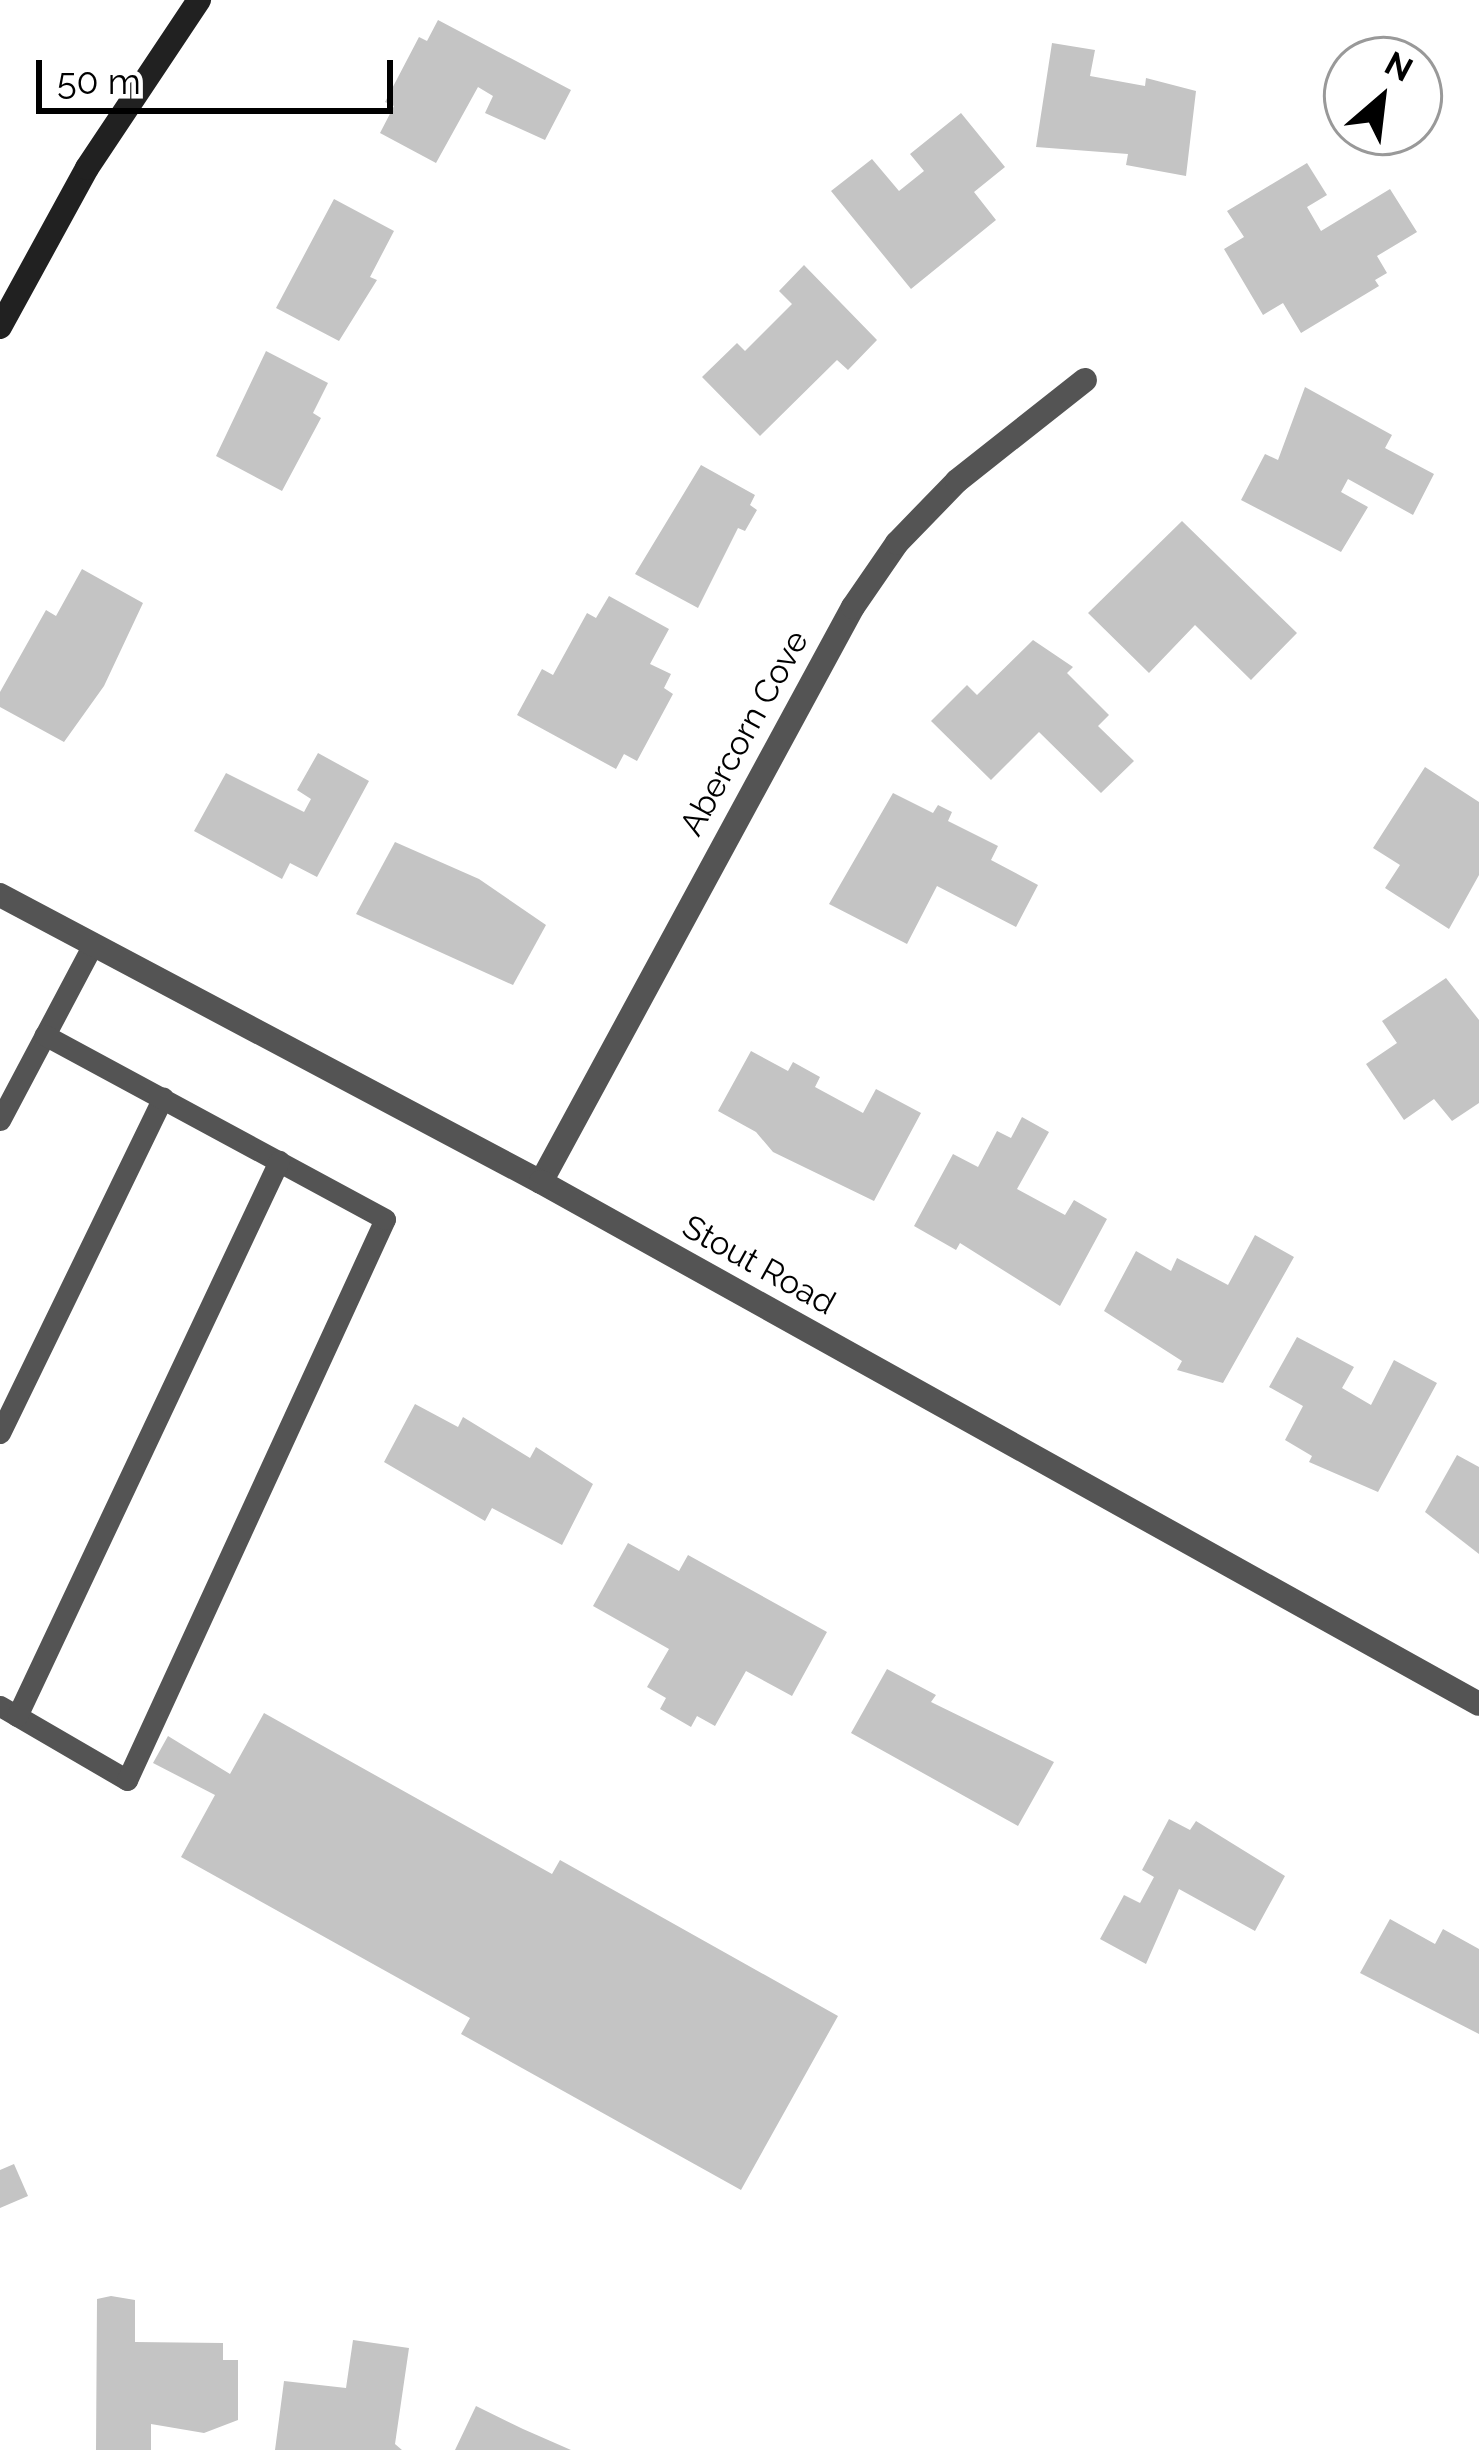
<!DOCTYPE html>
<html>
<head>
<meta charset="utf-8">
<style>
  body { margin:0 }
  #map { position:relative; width:1479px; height:2450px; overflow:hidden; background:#fff; font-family:Raleway,sans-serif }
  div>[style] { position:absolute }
  .building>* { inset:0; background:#c4c4c4 }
  .service>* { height:21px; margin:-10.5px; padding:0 10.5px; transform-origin:10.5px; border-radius:10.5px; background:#545454 }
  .minor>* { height:24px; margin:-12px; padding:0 12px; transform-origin:12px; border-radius:12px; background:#545454 }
  .tertiary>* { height:24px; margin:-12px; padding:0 12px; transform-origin:12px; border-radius:12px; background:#545454 }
  .secondary>* { height:24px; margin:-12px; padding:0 12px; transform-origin:12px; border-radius:12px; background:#212121 }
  span { translate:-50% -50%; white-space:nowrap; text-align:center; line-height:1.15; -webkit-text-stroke:10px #fff; paint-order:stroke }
  .street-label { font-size:33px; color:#000 }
  .north { position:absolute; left:1323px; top:36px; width:120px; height:120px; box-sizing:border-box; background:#fff; border:3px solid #999; border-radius:50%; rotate:28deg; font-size:33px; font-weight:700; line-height:48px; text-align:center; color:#000 }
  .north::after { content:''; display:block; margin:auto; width:42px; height:54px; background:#000; clip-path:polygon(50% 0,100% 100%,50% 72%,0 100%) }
  .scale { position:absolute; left:36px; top:60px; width:357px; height:54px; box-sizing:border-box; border:6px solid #000; border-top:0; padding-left:15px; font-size:36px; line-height:42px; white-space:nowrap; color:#000; -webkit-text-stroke:9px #fff; paint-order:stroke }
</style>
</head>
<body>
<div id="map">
  <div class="building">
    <div style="clip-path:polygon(438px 20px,571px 90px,545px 140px,485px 113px,493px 96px,478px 87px,436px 163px,380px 133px,394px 106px,385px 102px,419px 37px,427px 41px)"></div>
    <div style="clip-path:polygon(1052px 43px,1095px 50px,1090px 76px,1145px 86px,1146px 78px,1196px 91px,1186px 176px,1126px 165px,1128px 154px,1036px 147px)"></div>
    <div style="clip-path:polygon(961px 113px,1005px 167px,974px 192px,996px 220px,911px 289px,831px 191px,872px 159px,899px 191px,924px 171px,910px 154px)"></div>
    <div style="clip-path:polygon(1307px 163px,1327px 195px,1307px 207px,1321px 231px,1390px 189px,1417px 232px,1377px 256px,1387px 273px,1375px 280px,1379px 286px,1301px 333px,1283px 303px,1263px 315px,1224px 249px,1244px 237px,1227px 211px)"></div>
    <div style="clip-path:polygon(334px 199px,394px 231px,370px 277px,377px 280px,339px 341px,276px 308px)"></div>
    <div style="clip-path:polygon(804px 265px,877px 340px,848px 370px,837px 360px,760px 436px,702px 377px,737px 343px,745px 351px,792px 304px,779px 291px)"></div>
    <div style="clip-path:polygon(266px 351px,328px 383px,313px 413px,321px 418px,282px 491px,216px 456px)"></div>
    <div style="clip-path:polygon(1305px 387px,1392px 435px,1385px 448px,1434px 474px,1413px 515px,1348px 479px,1341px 492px,1368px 507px,1341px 552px,1241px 500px,1265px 454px,1278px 460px)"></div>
    <div style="clip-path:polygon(701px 465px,755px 495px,750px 505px,757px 510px,745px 531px,738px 528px,698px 608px,635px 574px)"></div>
    <div style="clip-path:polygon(1182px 521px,1297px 633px,1251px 680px,1195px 625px,1149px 673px,1088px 613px)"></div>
    <div style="clip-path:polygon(82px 569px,143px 603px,104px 686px,64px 742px,0 707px,0 692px,46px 610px,56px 616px)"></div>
    <div style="clip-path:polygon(609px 596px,669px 629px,650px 664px,671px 674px,664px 688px,673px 694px,637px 761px,624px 754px,616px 769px,517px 715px,542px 669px,553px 675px,587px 613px,596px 618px)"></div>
    <div style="clip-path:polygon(1033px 640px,1073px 667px,1067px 673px,1109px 715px,1098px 726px,1134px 761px,1101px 793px,1039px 732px,991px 780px,931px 721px,967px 685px,977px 695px)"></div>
    <div style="clip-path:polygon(318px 753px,369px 781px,317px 877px,290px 863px,282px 879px,194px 831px,226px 773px,304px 812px,311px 799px,297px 790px)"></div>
    <div style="clip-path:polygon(1425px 767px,1479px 802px,1479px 875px,1449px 929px,1385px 888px,1400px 865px,1373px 848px)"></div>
    <div style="clip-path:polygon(893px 793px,933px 813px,938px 805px,952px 812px,948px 821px,998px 846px,991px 860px,1038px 885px,1016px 927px,937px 886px,907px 944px,829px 904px)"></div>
    <div style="clip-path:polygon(395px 842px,479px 879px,546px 925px,513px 985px,356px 914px)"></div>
    <div style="clip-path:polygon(1446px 978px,1479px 1020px,1479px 1103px,1452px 1121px,1434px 1099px,1404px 1120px,1366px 1064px,1397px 1043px,1382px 1021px)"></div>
    <div style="clip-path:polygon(751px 1051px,788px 1071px,793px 1062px,820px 1077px,815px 1087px,863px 1113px,876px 1089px,921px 1113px,874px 1201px,773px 1152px,756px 1132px,718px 1111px)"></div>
    <div style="clip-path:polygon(1022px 1117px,1049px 1132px,1017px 1189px,1065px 1215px,1074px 1200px,1107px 1219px,1060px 1306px,960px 1243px,956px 1250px,914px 1226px,953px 1154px,978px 1167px,997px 1131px,1011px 1138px)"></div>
    <div style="clip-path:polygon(1255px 1235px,1294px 1257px,1223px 1383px,1177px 1370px,1182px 1361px,1104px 1311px,1136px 1251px,1171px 1271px,1177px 1258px,1228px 1285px)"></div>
    <div style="clip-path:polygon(1297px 1337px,1354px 1367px,1342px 1388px,1371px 1405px,1394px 1360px,1437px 1383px,1378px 1492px,1309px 1462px,1312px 1456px,1285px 1440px,1303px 1406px,1269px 1387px)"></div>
    <div style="clip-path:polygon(415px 1404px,458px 1427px,463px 1417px,530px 1458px,536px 1447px,593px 1484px,562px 1545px,492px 1508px,485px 1521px,384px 1462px)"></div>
    <div style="clip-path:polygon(1457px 1455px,1479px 1467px,1479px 1554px,1425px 1512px)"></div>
    <div style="clip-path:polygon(628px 1543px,679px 1571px,688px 1555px,827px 1632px,792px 1696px,746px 1671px,715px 1726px,697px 1716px,691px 1727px,660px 1709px,666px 1698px,647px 1687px,669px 1649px,593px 1606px)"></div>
    <div style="clip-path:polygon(887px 1669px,936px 1695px,931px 1702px,1054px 1762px,1018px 1826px,851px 1733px)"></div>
    <div style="clip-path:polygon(264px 1713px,552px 1874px,560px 1860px,838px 2016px,741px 2190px,461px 2034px,470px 2018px,181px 1857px,215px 1795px,153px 1763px,168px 1736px,230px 1774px)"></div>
    <div style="clip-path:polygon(1169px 1819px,1190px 1830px,1196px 1821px,1285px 1876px,1255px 1931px,1179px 1889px,1146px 1964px,1100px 1939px,1124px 1895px,1140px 1903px,1154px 1877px,1142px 1870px)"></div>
    <div style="clip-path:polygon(1390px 1919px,1435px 1944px,1443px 1929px,1479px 1949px,1479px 2034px,1360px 1973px)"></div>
    <div style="clip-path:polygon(14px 2164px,28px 2196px,0 2208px,0 2170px)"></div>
    <div style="clip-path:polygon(111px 2296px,135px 2300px,135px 2342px,223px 2343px,223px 2360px,238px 2360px,238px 2420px,204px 2433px,151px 2424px,151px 2450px,96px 2450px,97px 2299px)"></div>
    <div style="clip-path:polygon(353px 2340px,409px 2348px,395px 2444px,402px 2450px,275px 2450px,284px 2381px,346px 2388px)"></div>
    <div style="clip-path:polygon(476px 2406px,523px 2429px,571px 2450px,455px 2450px)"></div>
  </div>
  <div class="service">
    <div style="left:0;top:1120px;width:199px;rotate:-62.1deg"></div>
    <div style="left:0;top:1433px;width:373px;rotate:-64.1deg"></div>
    <div style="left:0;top:1706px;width:147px;rotate:30.2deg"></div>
    <div style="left:127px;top:1780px;width:617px;rotate:-65.3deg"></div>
    <div style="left:385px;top:1219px;width:387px;rotate:-151.6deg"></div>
    <div style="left:17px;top:1716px;width:614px;rotate:-64.73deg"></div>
  </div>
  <div class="minor">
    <div style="left:541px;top:1182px;width:654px;rotate:-61.52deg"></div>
    <div style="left:853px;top:607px;width:78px;rotate:-55.5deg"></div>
    <div style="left:897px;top:543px;width:86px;rotate:-45.9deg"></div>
    <div style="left:957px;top:481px;width:163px;rotate:-38.3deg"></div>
  </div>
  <div class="tertiary">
    <div style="left:0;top:895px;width:612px;rotate:27.95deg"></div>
    <div style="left:541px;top:1182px;width:1073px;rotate:29.1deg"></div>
  </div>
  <div class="secondary">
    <div style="left:0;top:327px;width:181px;rotate:-61.3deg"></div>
    <div style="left:87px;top:168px;width:202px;rotate:-56.3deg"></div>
  </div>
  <div class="street-label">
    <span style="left:744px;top:733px;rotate:-61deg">Abercorn Cove</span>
    <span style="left:759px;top:1265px;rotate:29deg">Stout Road</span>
  </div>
  <div class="north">N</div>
  <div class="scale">50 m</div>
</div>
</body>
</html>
